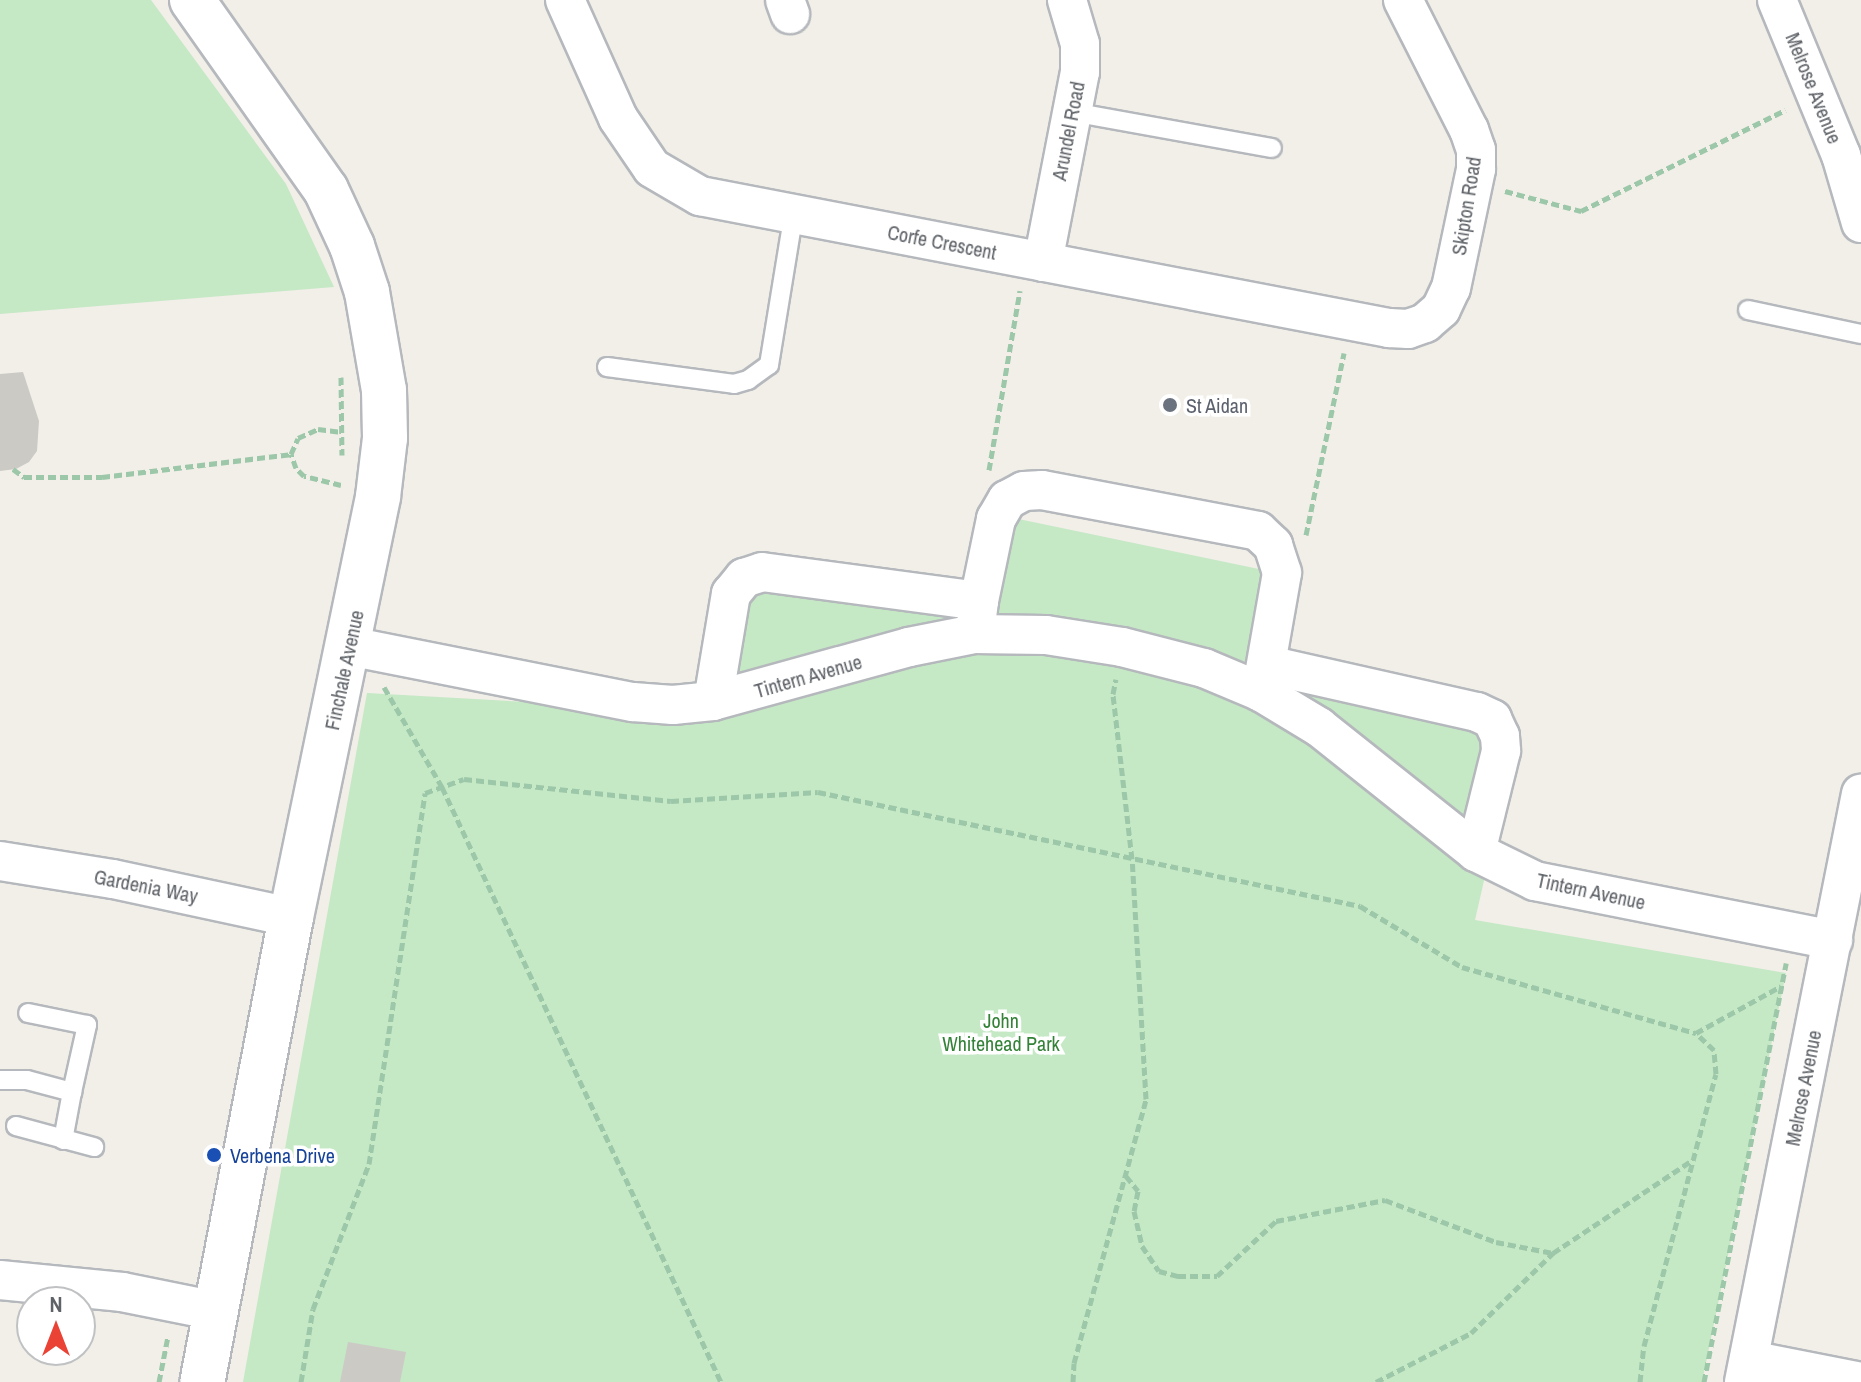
<!DOCTYPE html>
<html>
<head>
<meta charset="utf-8">
<style>
  body { margin:0 }
  #map { position:relative; width:1861px; height:1382px; overflow:hidden; background:#f1efe8; font-family:"Archivo Narrow",sans-serif }
  div>[style] { position:absolute }
  .green>* { inset:0; background:#c5e8c5 }
  .building>* { inset:0; background:#cccac5 }
  .path>* { height:5px; margin-top:-2.5px; transform-origin:0; background:repeating-linear-gradient(90deg,#9cc7a9 0 8px,transparent 0 12px) }
  .roads { filter:drop-shadow(2px 0 #b5b8bc) drop-shadow(-2px 0 #b5b8bc) drop-shadow(0 2px #b5b8bc) drop-shadow(0 -2px #b5b8bc) }
  .lane>* { height:18px; margin:-9px; padding:0 9px; transform-origin:9px; border-radius:9px; background:#fff }
  .street>* { height:38px; margin:-19px; padding:0 19px; transform-origin:19px; border-radius:19px; background:#fff }
  .secondary>* { height:44px; margin:-22px; padding:0 22px; transform-origin:22px; border-radius:22px; background:#fff }
  .dots>* { width:22px; height:22px; translate:-50% -50%; box-sizing:border-box; border:4px solid #fff; border-radius:50% }
  span { translate:-50% -50%; white-space:nowrap; text-align:center; line-height:1.15; -webkit-text-stroke:7px #fff; paint-order:stroke }
  .street-label { font-size:20px; color:#5f6368 }
  .worship-label { font-size:20px; color:#5b616d }
  .left { translate:0 -50%; text-align:left }
  .park-label { font-size:20px; color:#348238 }
  .transit-label { font-size:20px; color:#164399 }
  .north { position:absolute; left:16px; top:1286px; width:80px; height:80px; box-sizing:border-box; background:#fff; border:2px solid #bfc1c3; border-radius:50%; rotate:0deg; font-size:22px; font-weight:700; line-height:32px; text-align:center; color:#5f6368 }
  .north::after { content:''; display:block; margin:auto; width:28px; height:36px; background:#ea4335; clip-path:polygon(50% 0,100% 100%,50% 72%,0 100%) }
</style>
</head>
<body>
<div id="map">
  <div class="green">
    <div style="clip-path:polygon(0 0,151px 0,286px 184px,334px 287px,0 314px)"></div>
    <div style="clip-path:polygon(980px 511px,1297px 577px,1285px 657px,1505px 716px,1496px 828px,1475px 920px,1786px 973px,1702px 1382px,243px 1382px,367px 693px,704px 712px,713px 700px,732px 559px,961px 590px)"></div>
  </div>
  <div class="building">
    <div style="clip-path:polygon(23px 372px,39px 421px,37px 451px,29px 462px,16px 469px,0 471px,0 374px)"></div>
    <div style="clip-path:polygon(348px 1342px,406px 1352px,400px 1382px,340px 1382px)"></div>
  </div>
  <div class="path">
    <div style="left:1505px;top:191px;width:79px;rotate:14.7deg"></div>
    <div style="left:1581px;top:211px;width:228px;rotate:-26.3deg"></div>
    <div style="left:341px;top:377px;width:78px;rotate:89.3deg"></div>
    <div style="left:13px;top:469px;width:14px;rotate:36deg"></div>
    <div style="left:24px;top:477px;width:78px"></div>
    <div style="left:102px;top:477px;width:190px;rotate:-6.9deg"></div>
    <div style="left:989px;top:470px;width:182px;rotate:-80.2deg"></div>
    <div style="left:341px;top:485px;width:38px;rotate:-166deg"></div>
    <div style="left:304px;top:476px;width:11px;rotate:-135deg"></div>
    <div style="left:296px;top:468px;width:15px;rotate:-110deg"></div>
    <div style="left:291px;top:454px;width:17px;rotate:-66deg"></div>
    <div style="left:298px;top:438px;width:22px;rotate:-24deg"></div>
    <div style="left:318px;top:429px;width:24px;rotate:7deg"></div>
    <div style="left:1306px;top:535px;width:186px;rotate:-78.2deg"></div>
    <div style="left:384px;top:687px;width:116px;rotate:59.9deg"></div>
    <div style="left:442px;top:787px;width:657px;rotate:64.88deg"></div>
    <div style="left:1126px;top:1176px;width:19px;rotate:51deg"></div>
    <div style="left:1138px;top:1191px;width:20px;rotate:101deg"></div>
    <div style="left:1134px;top:1211px;width:36px;rotate:77deg"></div>
    <div style="left:1142px;top:1246px;width:30px;rotate:56deg"></div>
    <div style="left:1159px;top:1271px;width:20px;rotate:15deg"></div>
    <div style="left:1178px;top:1276px;width:39px"></div>
    <div style="left:1217px;top:1276px;width:81px;rotate:-43deg"></div>
    <div style="left:1276px;top:1221px;width:111px;rotate:-10.9deg"></div>
    <div style="left:1385px;top:1200px;width:119px;rotate:20.7deg"></div>
    <div style="left:1496px;top:1242px;width:58px;rotate:10.9deg"></div>
    <div style="left:159px;top:1382px;width:47px;rotate:-78.9deg"></div>
    <div style="left:301px;top:1382px;width:74px;rotate:-80.7deg"></div>
    <div style="left:313px;top:1309px;width:155px;rotate:-68.9deg"></div>
    <div style="left:369px;top:1164px;width:375px;rotate:-81.4deg"></div>
    <div style="left:425px;top:793px;width:41px;rotate:-19.7deg"></div>
    <div style="left:464px;top:779px;width:208px;rotate:6.1deg"></div>
    <div style="left:671px;top:801px;width:147px;rotate:-3.5deg"></div>
    <div style="left:818px;top:792px;width:554px;rotate:11.88deg"></div>
    <div style="left:1360px;top:906px;width:119px;rotate:30.9deg"></div>
    <div style="left:1462px;top:967px;width:243px;rotate:15.8deg"></div>
    <div style="left:1073px;top:1382px;width:19px;rotate:-87deg"></div>
    <div style="left:1074px;top:1363px;width:274px;rotate:-74.7deg"></div>
    <div style="left:1146px;top:1099px;width:240px;rotate:-93.3deg"></div>
    <div style="left:1132px;top:859px;width:166px;rotate:-96.6deg"></div>
    <div style="left:1113px;top:694px;width:15px;rotate:-79deg"></div>
    <div style="left:1376px;top:1382px;width:107px;rotate:-27.3deg"></div>
    <div style="left:1471px;top:1333px;width:115px;rotate:-44.3deg"></div>
    <div style="left:1553px;top:1253px;width:166px;rotate:-33.7deg"></div>
    <div style="left:1640px;top:1382px;width:36px;rotate:-84deg"></div>
    <div style="left:1644px;top:1346px;width:281px;rotate:-75.2deg"></div>
    <div style="left:1716px;top:1074px;width:24px;rotate:-95deg"></div>
    <div style="left:1714px;top:1050px;width:25px;rotate:-137deg"></div>
    <div style="left:1696px;top:1033px;width:97px;rotate:-28.9deg"></div>
    <div style="left:1704px;top:1382px;width:427px;rotate:-78.9deg"></div>
  </div>
  <div class="roads">
    <div class="lane">
      <div style="left:1072px;top:112px;width:203px;rotate:10.2deg"></div>
      <div style="left:1748px;top:310px;width:116px;rotate:12deg"></div>
      <div style="left:607px;top:367px;width:128px;rotate:7.6deg"></div>
      <div style="left:734px;top:384px;width:15px;rotate:-16deg"></div>
      <div style="left:748px;top:380px;width:26px;rotate:-36deg"></div>
      <div style="left:769px;top:365px;width:154px;rotate:-80.7deg"></div>
      <div style="left:0;top:1080px;width:27px"></div>
      <div style="left:27px;top:1080px;width:47px;rotate:14.9deg"></div>
      <div style="left:72px;top:1092px;width:69px;rotate:-77.4deg"></div>
      <div style="left:87px;top:1025px;width:60px;rotate:-168.5deg"></div>
      <div style="left:16px;top:1126px;width:81px;rotate:15.1deg"></div>
      <div style="left:63px;top:1140px;width:49px;rotate:-79.4deg"></div>
    </div>
    <div class="street">
      <div style="left:565px;top:0;width:129px;rotate:65.8deg"></div>
      <div style="left:618px;top:118px;width:60px;rotate:55.8deg"></div>
      <div style="left:652px;top:168px;width:56px;rotate:30.3deg"></div>
      <div style="left:700px;top:196px;width:702px;rotate:10.85deg"></div>
      <div style="left:1389px;top:328px;width:19px;rotate:3deg"></div>
      <div style="left:1408px;top:329px;width:18px;rotate:-19deg"></div>
      <div style="left:1425px;top:323px;width:21px;rotate:-41deg"></div>
      <div style="left:1441px;top:309px;width:23px;rotate:-65deg"></div>
      <div style="left:1451px;top:288px;width:122px;rotate:-78.1deg"></div>
      <div style="left:1476px;top:169px;width:19px;rotate:-90deg"></div>
      <div style="left:1476px;top:150px;width:21px;rotate:-109deg"></div>
      <div style="left:1469px;top:130px;width:146px;rotate:-116.9deg"></div>
      <div style="left:785px;top:0;width:15px;rotate:70deg"></div>
      <div style="left:1777px;top:0;width:168px;rotate:67.6deg"></div>
      <div style="left:1841px;top:155px;width:71px;rotate:73.6deg"></div>
      <div style="left:1043px;top:262px;width:194px;rotate:-79deg"></div>
      <div style="left:1080px;top:72px;width:28px;rotate:-90deg"></div>
      <div style="left:1080px;top:44px;width:46px;rotate:-106.5deg"></div>
      <div style="left:979px;top:601px;width:84px;rotate:-78.3deg"></div>
      <div style="left:996px;top:519px;width:22px;rotate:-60deg"></div>
      <div style="left:1007px;top:500px;width:19px;rotate:-28deg"></div>
      <div style="left:1024px;top:491px;width:18px;rotate:-3deg"></div>
      <div style="left:1042px;top:490px;width:220px;rotate:10.7deg"></div>
      <div style="left:1258px;top:531px;width:21px;rotate:43deg"></div>
      <div style="left:1273px;top:545px;width:29px;rotate:72deg"></div>
      <div style="left:1282px;top:573px;width:121px;rotate:100deg"></div>
      <div style="left:349px;top:646px;width:289px;rotate:11.2deg"></div>
      <div style="left:633px;top:702px;width:40px;rotate:4.3deg"></div>
      <div style="left:673px;top:705px;width:40px;rotate:-5.7deg"></div>
      <div style="left:713px;top:701px;width:203px;rotate:-15.4deg"></div>
      <div style="left:909px;top:647px;width:66px;rotate:-11.3deg"></div>
      <div style="left:974px;top:634px;width:72px;rotate:0.8deg"></div>
      <div style="left:1046px;top:635px;width:77px;rotate:9deg"></div>
      <div style="left:1122px;top:647px;width:85px;rotate:14.4deg"></div>
      <div style="left:1204px;top:668px;width:62px;rotate:22.8deg"></div>
      <div style="left:1261px;top:692px;width:68px;rotate:31.1deg"></div>
      <div style="left:1319px;top:727px;width:201px;rotate:38.5deg"></div>
      <div style="left:1476px;top:852px;width:66px;rotate:26.2deg"></div>
      <div style="left:1535px;top:881px;width:304px;rotate:11.2deg"></div>
      <div style="left:1268px;top:665px;width:214px;rotate:12.7deg"></div>
      <div style="left:1477px;top:712px;width:17px;rotate:25deg"></div>
      <div style="left:1492px;top:719px;width:19px;rotate:65deg"></div>
      <div style="left:1500px;top:736px;width:15px;rotate:86deg"></div>
      <div style="left:1501px;top:751px;width:104px;rotate:103.9deg"></div>
      <div style="left:713px;top:701px;width:109px;rotate:-80.5deg"></div>
      <div style="left:731px;top:594px;width:21px;rotate:-51deg"></div>
      <div style="left:744px;top:578px;width:19px;rotate:-18deg"></div>
      <div style="left:762px;top:572px;width:219px;rotate:7.6deg"></div>
      <div style="left:979px;top:601px;width:23px;rotate:97deg"></div>
      <div style="left:0;top:861px;width:114px;rotate:9.1deg"></div>
      <div style="left:113px;top:879px;width:182px;rotate:12.1deg"></div>
      <div style="left:0;top:1280px;width:123px;rotate:5.6deg"></div>
      <div style="left:122px;top:1292px;width:97px;rotate:11.3deg"></div>
      <div style="left:1749px;top:1360px;width:114px;rotate:11.1deg"></div>
      <div style="left:1744px;top:1382px;width:600px;rotate:-78.75deg"></div>
    </div>
    <div class="secondary">
      <div style="left:192px;top:0;width:232px;rotate:54.8deg"></div>
      <div style="left:326px;top:190px;width:62px;rotate:65.1deg"></div>
      <div style="left:352px;top:246px;width:48px;rotate:71.9deg"></div>
      <div style="left:367px;top:292px;width:99px;rotate:80.2deg"></div>
      <div style="left:384px;top:390px;width:48px;rotate:88.8deg"></div>
      <div style="left:385px;top:438px;width:59px;rotate:96.8deg"></div>
      <div style="left:378px;top:497px;width:429px;rotate:101.7deg"></div>
      <div style="left:291px;top:917px;width:473px;rotate:100.8deg"></div>
    </div>
  </div>
  <div class="dots">
    <div style="left:1170px;top:405px;background:#6b7280"></div>
    <div style="left:214px;top:1155px;background:#1a4fb4"></div>
  </div>
  <div class="street-label">
    <span style="left:1814px;top:88px;rotate:68deg">Melrose Avenue</span>
    <span style="left:1068px;top:131px;rotate:-79deg">Arundel Road</span>
    <span style="left:1466px;top:206px;rotate:-81deg">Skipton Road</span>
    <span style="left:942px;top:242px;rotate:11deg">Corfe Crescent</span>
    <span style="left:344px;top:670px;rotate:-78deg">Finchale Avenue</span>
    <span style="left:808px;top:676px;rotate:-16deg">Tintern Avenue</span>
    <span style="left:146px;top:886px;rotate:11deg">Gardenia Way</span>
    <span style="left:1591px;top:891px;rotate:12deg">Tintern Avenue</span>
    <span style="left:1803px;top:1088px;rotate:-79deg">Melrose Avenue</span>
  </div>
  <div class="worship-label">
    <span class="left" style="left:1186px;top:405px">St Aidan</span>
  </div>
  <div class="park-label">
    <span style="left:1001px;top:1032px">John<br>Whitehead Park</span>
  </div>
  <div class="transit-label">
    <span class="left" style="left:230px;top:1155px">Verbena Drive</span>
  </div>
  <div class="north">N</div>
</div>
</body>
</html>
